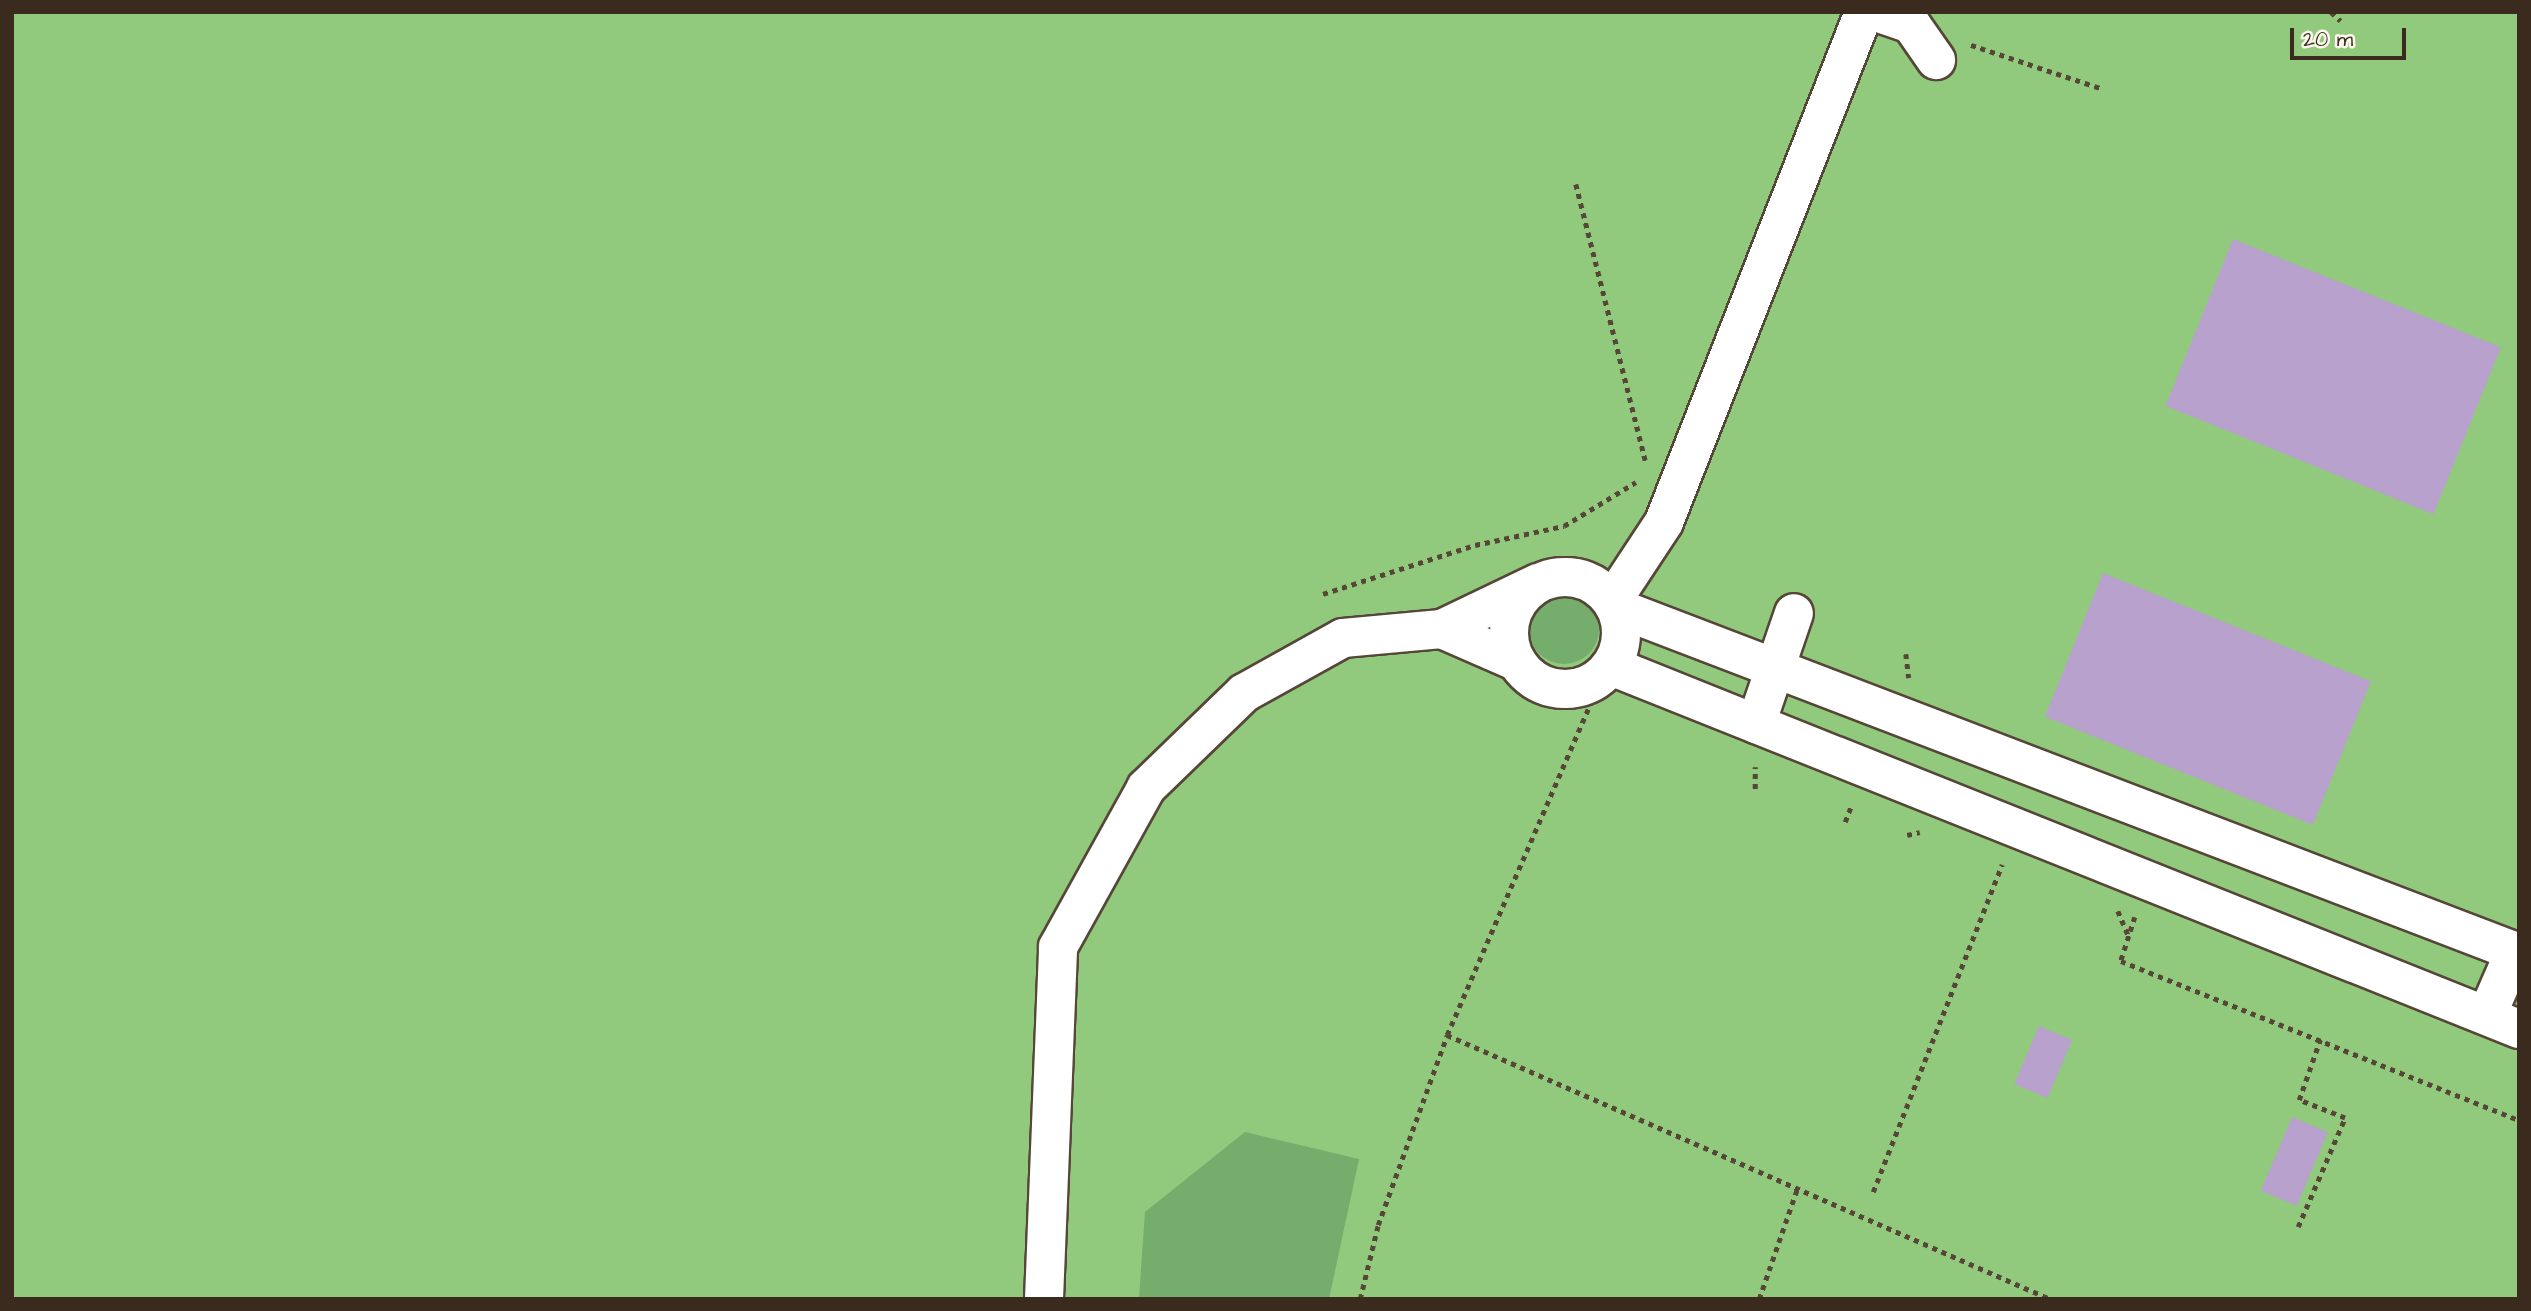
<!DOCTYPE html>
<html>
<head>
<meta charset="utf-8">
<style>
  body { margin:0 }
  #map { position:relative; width:2531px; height:1311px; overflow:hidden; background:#f2e8ce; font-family:"Architects Daughter",sans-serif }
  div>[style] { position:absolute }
  .green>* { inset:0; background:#91c97d; transform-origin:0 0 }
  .forest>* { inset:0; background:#74ad6c }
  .round { border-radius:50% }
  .building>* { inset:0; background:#b8a1cc; transform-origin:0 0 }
  .path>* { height:4.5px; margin-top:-2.25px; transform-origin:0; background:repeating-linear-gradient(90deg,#564638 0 5px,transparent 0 10px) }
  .roads { filter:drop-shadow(2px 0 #564638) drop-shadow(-2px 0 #564638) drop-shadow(0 2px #564638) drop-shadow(0 -2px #564638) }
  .minor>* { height:38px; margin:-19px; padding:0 19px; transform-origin:19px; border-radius:19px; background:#fff }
  .minor>.ring { margin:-19px; padding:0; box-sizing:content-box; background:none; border:38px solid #fff; border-radius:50% }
  span { translate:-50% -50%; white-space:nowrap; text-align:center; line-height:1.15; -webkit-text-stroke:6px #fbf7ec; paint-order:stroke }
  .frame { position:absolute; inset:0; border:14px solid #3b2a1e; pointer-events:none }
  .scale { position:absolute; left:2290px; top:28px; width:116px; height:32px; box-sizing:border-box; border:4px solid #3b2a1e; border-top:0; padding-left:9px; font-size:21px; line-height:24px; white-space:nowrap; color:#3b2a1e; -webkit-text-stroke:5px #fbf7ec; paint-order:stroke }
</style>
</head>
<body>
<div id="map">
  <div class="green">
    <div style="left:12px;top:12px;width:2507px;height:1287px"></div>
  </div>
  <div class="forest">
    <div class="round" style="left:1529px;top:594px;width:70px;height:70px"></div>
    <div style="clip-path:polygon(1245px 1132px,1359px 1159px,1329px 1299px,1139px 1299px,1145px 1212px)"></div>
  </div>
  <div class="building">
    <div style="left:2233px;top:239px;width:289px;height:180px;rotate:22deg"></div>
    <div style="left:2103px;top:573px;width:289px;height:155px;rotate:22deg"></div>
    <div style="left:2039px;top:1026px;width:36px;height:63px;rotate:23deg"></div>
    <div style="left:2292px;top:1117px;width:39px;height:80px;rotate:23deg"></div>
  </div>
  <div class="path">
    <div style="left:2331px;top:12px;width:13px;rotate:42deg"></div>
    <div style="left:1971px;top:45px;width:139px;rotate:18.4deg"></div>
    <div style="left:1576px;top:184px;width:287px;rotate:75.9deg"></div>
    <div style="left:1323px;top:594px;width:160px;rotate:-17.9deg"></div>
    <div style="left:1475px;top:545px;width:91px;rotate:-12.1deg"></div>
    <div style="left:1564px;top:526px;width:84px;rotate:-31.4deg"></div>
    <div style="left:1906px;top:654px;width:24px;rotate:83deg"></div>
    <div style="left:1755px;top:789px;width:22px;rotate:-90deg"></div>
    <div style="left:1845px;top:822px;width:19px;rotate:-69deg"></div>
    <div style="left:1907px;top:835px;width:13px;rotate:-13deg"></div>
    <div style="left:2118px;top:911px;width:26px;rotate:67deg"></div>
    <div style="left:2135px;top:917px;width:46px;rotate:107.7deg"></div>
    <div style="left:2121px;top:961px;width:429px;rotate:21.8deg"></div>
    <div style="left:1447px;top:1035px;width:658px;rotate:23.64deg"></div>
    <div style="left:1873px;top:1192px;width:352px;rotate:-68.5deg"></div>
    <div style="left:2298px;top:1227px;width:119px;rotate:-66.7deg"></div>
    <div style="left:2345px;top:1118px;width:49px;rotate:-158.6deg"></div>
    <div style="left:2299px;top:1100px;width:64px;rotate:-70.7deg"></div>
    <div style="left:1360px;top:1299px;width:76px;rotate:-76.3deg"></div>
    <div style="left:1378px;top:1225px;width:202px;rotate:-70deg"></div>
    <div style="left:1447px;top:1035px;width:367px;rotate:-66.6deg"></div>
    <div style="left:1759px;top:1299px;width:116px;rotate:-70.9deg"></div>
  </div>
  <div class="roads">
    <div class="minor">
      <div style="left:1876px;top:12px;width:37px;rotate:19deg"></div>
      <div style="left:1911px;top:24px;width:44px;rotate:55.2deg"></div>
      <div class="ring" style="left:1509px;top:577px;width:74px;height:74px"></div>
      <div style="left:1612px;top:601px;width:95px;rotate:-56.6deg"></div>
      <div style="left:1664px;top:522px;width:548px;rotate:-68.59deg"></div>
      <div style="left:1615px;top:607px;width:968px;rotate:20.94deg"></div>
      <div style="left:1442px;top:629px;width:82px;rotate:23.7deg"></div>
      <div style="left:1611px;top:666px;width:978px;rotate:21.79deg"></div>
      <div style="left:1756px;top:724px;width:117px;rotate:-71.1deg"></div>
      <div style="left:2487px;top:1015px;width:70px;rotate:-66.4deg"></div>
      <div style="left:1044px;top:1299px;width:352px;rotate:-87.7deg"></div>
      <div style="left:1058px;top:947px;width:182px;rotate:-61deg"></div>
      <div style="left:1146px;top:788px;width:136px;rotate:-44.1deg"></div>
      <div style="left:1244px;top:693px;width:113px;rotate:-29.1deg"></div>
      <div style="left:1343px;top:638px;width:99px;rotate:-5.2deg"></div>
      <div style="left:1442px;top:629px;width:106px;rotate:-25.6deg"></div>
    </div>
  </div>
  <div class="frame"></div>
  <div class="scale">20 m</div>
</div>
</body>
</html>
